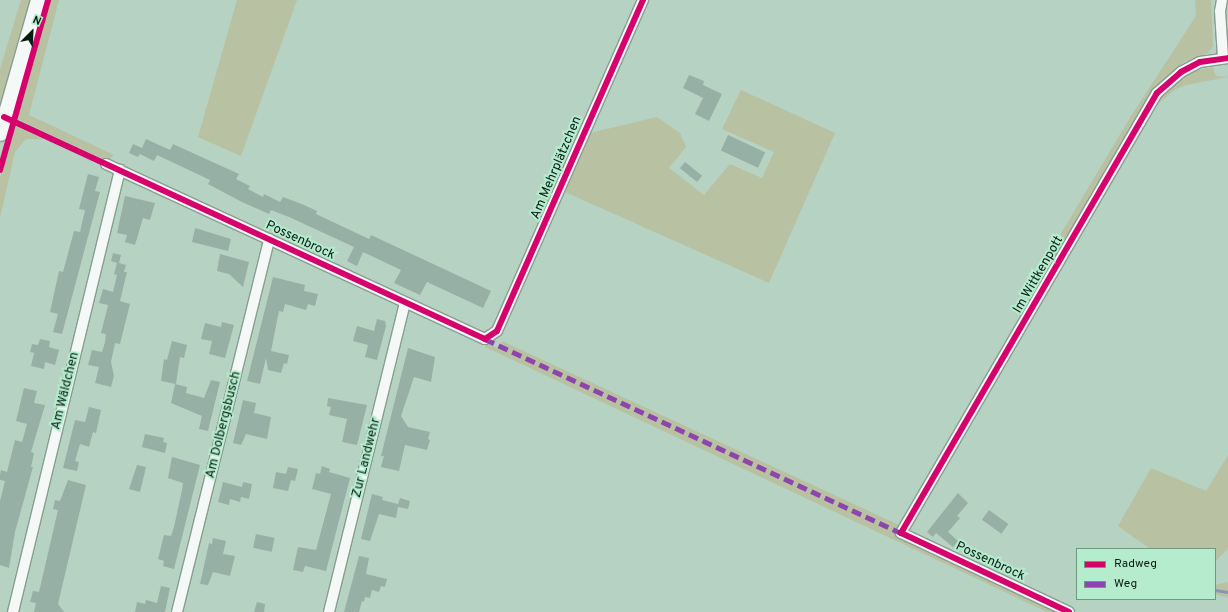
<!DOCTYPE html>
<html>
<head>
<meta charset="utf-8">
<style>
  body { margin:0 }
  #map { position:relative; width:1228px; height:612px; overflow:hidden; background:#b6d2c2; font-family:Overpass,sans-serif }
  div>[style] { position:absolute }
  .green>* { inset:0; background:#b8c1a1 }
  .stream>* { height:3px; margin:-1.5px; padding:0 1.5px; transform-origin:1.5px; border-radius:1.5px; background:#8893bd }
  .building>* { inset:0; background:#97b0a6; transform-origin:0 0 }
  .roads { filter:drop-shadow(1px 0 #879d91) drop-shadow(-1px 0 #879d91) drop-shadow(0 1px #879d91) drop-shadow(0 -1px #879d91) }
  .street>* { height:10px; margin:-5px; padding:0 5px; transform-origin:5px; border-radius:5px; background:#f4f8f6 }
  .secondary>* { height:15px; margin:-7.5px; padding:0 7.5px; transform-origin:7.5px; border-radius:7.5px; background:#f4f8f6 }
  .quiet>* { height:5px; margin-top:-2.5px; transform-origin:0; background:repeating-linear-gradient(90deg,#8e44ad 0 10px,transparent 0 15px) }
  .cycleway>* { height:6px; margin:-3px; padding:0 3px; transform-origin:3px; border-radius:3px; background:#d6006c }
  span { translate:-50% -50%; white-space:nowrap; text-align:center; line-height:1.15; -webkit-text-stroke:4px #b6ecce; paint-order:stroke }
  .street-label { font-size:13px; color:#071d12 }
  .legend { position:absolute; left:1076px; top:548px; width:140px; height:52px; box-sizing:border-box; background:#b6ecce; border:1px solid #709983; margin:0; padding:5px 7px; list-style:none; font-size:12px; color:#071d12 }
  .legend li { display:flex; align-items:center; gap:8px; height:20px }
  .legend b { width:20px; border:1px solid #709983 }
  .north { position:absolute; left:12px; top:12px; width:40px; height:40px; -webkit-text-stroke:3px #b6ecce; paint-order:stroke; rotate:24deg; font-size:11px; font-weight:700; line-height:16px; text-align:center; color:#071d12 }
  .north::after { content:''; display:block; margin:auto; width:14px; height:18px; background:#071d12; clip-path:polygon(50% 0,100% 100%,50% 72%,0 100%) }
</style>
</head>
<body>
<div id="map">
  <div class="green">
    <div style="clip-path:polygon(21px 0,31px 0,0 107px,0 69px)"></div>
    <div style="clip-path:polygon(43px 0,59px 0,29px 115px,114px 155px,108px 161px,11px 116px)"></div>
    <div style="clip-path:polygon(237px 0,297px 0,241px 156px,198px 137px)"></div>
    <div style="clip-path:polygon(1195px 0,1211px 0,1213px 46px,1208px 53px,1185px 61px,1156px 86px,1028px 307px,1038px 272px,1131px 116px,1196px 16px)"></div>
    <div style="clip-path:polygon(1213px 67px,1216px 76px,1228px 77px,1186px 85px,1176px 89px,1160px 102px,1144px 123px,1155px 102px,1180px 79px,1194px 71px)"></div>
    <div style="clip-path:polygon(741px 90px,835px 133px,769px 283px,565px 192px,590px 133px,657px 117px,680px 133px,686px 147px,669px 168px,704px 195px,730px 164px,762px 178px,774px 152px,722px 129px)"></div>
    <div style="clip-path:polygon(15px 126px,43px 139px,26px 139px,15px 152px,0 218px,0 178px)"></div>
    <div style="clip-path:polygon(502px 341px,899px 525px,895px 533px,900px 537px,1064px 612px,1047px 612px,485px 347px,486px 344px,498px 348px)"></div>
    <div style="clip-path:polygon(1228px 455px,1228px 548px,1215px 562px,1215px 549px,1150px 549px,1118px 526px,1151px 468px,1206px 491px)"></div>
    <div style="clip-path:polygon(1228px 582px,1228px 598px,1215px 594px,1215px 585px)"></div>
  </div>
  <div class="stream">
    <div style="left:1215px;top:590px;width:13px;rotate:9deg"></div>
  </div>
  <div class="building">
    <div style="clip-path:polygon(689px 75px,704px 81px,703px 85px,722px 94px,709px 121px,695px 114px,703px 98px,683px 88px)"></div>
    <div style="left:728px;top:135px;width:41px;height:17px;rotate:25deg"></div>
    <div style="clip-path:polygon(146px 139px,170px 150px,173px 144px,239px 174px,236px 179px,250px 186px,248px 189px,263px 197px,264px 194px,280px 202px,283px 197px,304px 205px,317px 211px,316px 214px,369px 239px,371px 235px,491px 291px,483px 308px,427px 282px,420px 295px,394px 283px,401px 270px,363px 252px,357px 266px,347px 261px,354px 247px,289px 217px,271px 210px,269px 214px,242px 202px,208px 184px,210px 180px,157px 155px,154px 161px,140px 154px,138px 157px,129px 153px,133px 144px,142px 148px)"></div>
    <div style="left:685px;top:162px;width:22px;height:8px;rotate:39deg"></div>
    <div style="clip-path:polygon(88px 174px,99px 177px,95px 191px,100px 192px,62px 334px,53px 332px,58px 314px,50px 312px,59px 271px,63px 272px,74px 231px,80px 232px,85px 210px,79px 209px)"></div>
    <div style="clip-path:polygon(125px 196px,155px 203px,150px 220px,143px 218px,135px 245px,125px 242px,127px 235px,117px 233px)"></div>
    <div style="clip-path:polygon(195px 228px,231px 239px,228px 251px,192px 242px)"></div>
    <div style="clip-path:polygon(113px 253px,121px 255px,119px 263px,126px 265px,124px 272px,127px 272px,120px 301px,130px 304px,120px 344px,115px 343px,111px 362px,114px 376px,111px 387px,95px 383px,99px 367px,88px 365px,92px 350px,102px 352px,105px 342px,106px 334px,101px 333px,108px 305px,99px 303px,103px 289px,113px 292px,117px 275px,114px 274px,117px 263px,111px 261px)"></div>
    <div style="clip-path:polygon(220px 254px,249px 262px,243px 287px,229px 274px,217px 271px)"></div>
    <div style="clip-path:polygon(273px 277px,305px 285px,304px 291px,318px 294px,315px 306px,308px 304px,306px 310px,285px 304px,283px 312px,279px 311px,271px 351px,289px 355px,287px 364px,284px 363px,281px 373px,268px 370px,266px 358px,260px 384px,247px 381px)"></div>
    <div style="clip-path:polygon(377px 319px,385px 321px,386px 326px,377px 360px,365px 357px,368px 345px,353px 341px,357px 326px,374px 331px)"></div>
    <div style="clip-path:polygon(222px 322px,234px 325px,225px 358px,209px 354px,212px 341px,201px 339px,205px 323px,221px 327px)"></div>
    <div style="clip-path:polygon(40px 339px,50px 341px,49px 347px,59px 350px,55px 365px,45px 362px,44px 369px,31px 366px,34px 353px,30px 352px,32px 344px,38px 345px)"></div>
    <div style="clip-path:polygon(172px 341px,187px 345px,184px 358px,180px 357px,176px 384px,161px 381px,164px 359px,167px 360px)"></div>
    <div style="clip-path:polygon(408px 348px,435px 357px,431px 382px,414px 377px,401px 416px,408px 427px,430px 432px,428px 439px,430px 440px,427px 450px,405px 445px,399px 471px,381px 467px,384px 456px,381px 456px)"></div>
    <div style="clip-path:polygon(211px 380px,220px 382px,208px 431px,199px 429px,202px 416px,171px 403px,175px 384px,187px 387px,186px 393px,204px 398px)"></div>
    <div style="clip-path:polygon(24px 388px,37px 391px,34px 403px,45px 405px,31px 452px,34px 453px,31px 467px,33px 467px,15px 532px,9px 568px,0 565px,0 501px,5px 481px,0 480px,0 475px,1px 470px,7px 472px,15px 440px,22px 442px,27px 424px,16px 421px)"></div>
    <div style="clip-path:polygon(328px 398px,367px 405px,357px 445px,342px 442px,347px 419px,329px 415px,331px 407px,327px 406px)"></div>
    <div style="clip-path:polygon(243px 400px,256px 403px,254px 413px,271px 417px,267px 439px,246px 434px,241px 445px,233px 443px)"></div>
    <div style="clip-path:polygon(89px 407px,101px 410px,96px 433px,93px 432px,89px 447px,80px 444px,75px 461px,79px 462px,77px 471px,63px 468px,75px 420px,85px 422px)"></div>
    <div style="clip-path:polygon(145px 434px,164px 438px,163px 442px,167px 443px,165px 453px,142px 447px)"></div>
    <div style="clip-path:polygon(172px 457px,200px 465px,174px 569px,163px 566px,164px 561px,158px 559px,164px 535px,171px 536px,174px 527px,182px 490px,183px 483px,168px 478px)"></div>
    <div style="clip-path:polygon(137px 465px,146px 467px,140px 492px,129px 489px)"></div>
    <div style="clip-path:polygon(322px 466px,330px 469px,329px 472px,350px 478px,326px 571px,305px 566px,303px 572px,293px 570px,298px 547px,316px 550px,331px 494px,312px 489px,316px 473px,320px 474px)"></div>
    <div style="clip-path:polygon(288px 467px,298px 469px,295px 481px,291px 480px,288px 491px,273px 488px,276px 472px,286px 474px)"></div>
    <div style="clip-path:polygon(68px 480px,86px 485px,58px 604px,64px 612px,34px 612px,36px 603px,30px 602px,33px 591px,39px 592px,58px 510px,53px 509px,55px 500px,60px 501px)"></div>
    <div style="clip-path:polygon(223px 482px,242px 487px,243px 482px,252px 484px,249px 499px,241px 497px,240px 502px,230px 499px,229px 505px,218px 502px)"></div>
    <div style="clip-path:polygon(958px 493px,968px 503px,957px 516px,960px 518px,948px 532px,958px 541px,953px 547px,936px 533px,933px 537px,927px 532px)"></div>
    <div style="clip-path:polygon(372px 494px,383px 497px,382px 500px,398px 504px,400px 498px,410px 501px,408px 509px,398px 507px,396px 518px,379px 514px,370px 541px,361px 539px)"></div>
    <div style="left:989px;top:510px;width:24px;height:12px;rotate:36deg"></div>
    <div style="left:256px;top:534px;width:19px;height:14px;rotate:12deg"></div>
    <div style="clip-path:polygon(213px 538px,226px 541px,223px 554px,235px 556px,230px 576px,213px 572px,208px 585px,200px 584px,209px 543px,212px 544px)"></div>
    <div style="clip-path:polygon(359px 556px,369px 558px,366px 574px,387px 579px,385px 587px,381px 586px,379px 592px,372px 590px,370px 598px,365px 597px,364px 602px,362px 601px,359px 612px,344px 612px)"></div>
    <div style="clip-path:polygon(161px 586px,170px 588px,165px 612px,135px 612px,137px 602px,145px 604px,146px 600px,157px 603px)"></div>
    <div style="clip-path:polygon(257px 602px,265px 604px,264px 612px,254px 612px)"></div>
  </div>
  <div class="roads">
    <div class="street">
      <div style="left:1222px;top:0;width:11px;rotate:100deg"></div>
      <div style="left:1220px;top:11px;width:47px;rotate:86.3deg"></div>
      <div style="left:106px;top:164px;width:417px;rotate:24.8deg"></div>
      <div style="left:485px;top:339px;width:14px;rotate:-34deg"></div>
      <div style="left:497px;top:331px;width:362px;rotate:-66.2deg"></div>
      <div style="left:13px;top:612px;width:455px;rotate:-76.4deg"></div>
      <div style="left:177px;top:612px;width:384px;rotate:-76.1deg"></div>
      <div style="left:329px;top:612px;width:318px;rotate:-76.2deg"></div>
      <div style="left:1069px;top:612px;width:186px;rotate:-154.8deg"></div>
      <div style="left:901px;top:533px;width:509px;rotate:-59.81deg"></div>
      <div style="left:1157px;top:93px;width:32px;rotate:-41deg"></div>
      <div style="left:1181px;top:72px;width:21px;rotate:-28deg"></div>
      <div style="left:1200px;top:62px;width:28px;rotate:-8deg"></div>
    </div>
    <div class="secondary">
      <div style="left:0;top:133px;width:138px;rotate:-74.1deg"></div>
    </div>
  </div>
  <div class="quiet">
    <div style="left:485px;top:339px;width:459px;rotate:25deg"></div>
  </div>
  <div class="cycleway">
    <div style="left:4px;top:117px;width:530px;rotate:24.78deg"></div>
    <div style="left:485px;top:339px;width:14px;rotate:-34deg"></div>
    <div style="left:497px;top:331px;width:362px;rotate:-66.2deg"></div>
    <div style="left:0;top:170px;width:177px;rotate:-74.2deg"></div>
    <div style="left:1069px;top:612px;width:186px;rotate:-154.8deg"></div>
    <div style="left:901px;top:533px;width:509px;rotate:-59.81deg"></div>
    <div style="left:1157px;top:93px;width:32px;rotate:-41deg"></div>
    <div style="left:1181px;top:72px;width:21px;rotate:-28deg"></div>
    <div style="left:1200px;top:62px;width:28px;rotate:-8deg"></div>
  </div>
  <div class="street-label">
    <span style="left:557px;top:168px;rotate:-67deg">Am Mehrplätzchen</span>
    <span style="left:300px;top:241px;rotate:25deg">Possenbrock</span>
    <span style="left:1039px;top:275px;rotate:-60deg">Im Wittkenpott</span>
    <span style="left:66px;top:391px;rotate:-76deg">Am Wäldchen</span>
    <span style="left:224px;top:425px;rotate:-76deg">Am Dolbergsbusch</span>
    <span style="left:367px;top:458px;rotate:-76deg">Zur Landwehr</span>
    <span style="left:990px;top:562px;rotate:25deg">Possenbrock</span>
  </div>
  <ul class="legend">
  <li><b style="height:5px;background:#d6006c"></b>Radweg</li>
  <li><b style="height:5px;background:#8e44ad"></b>Weg</li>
  </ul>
  <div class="north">N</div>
</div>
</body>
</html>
